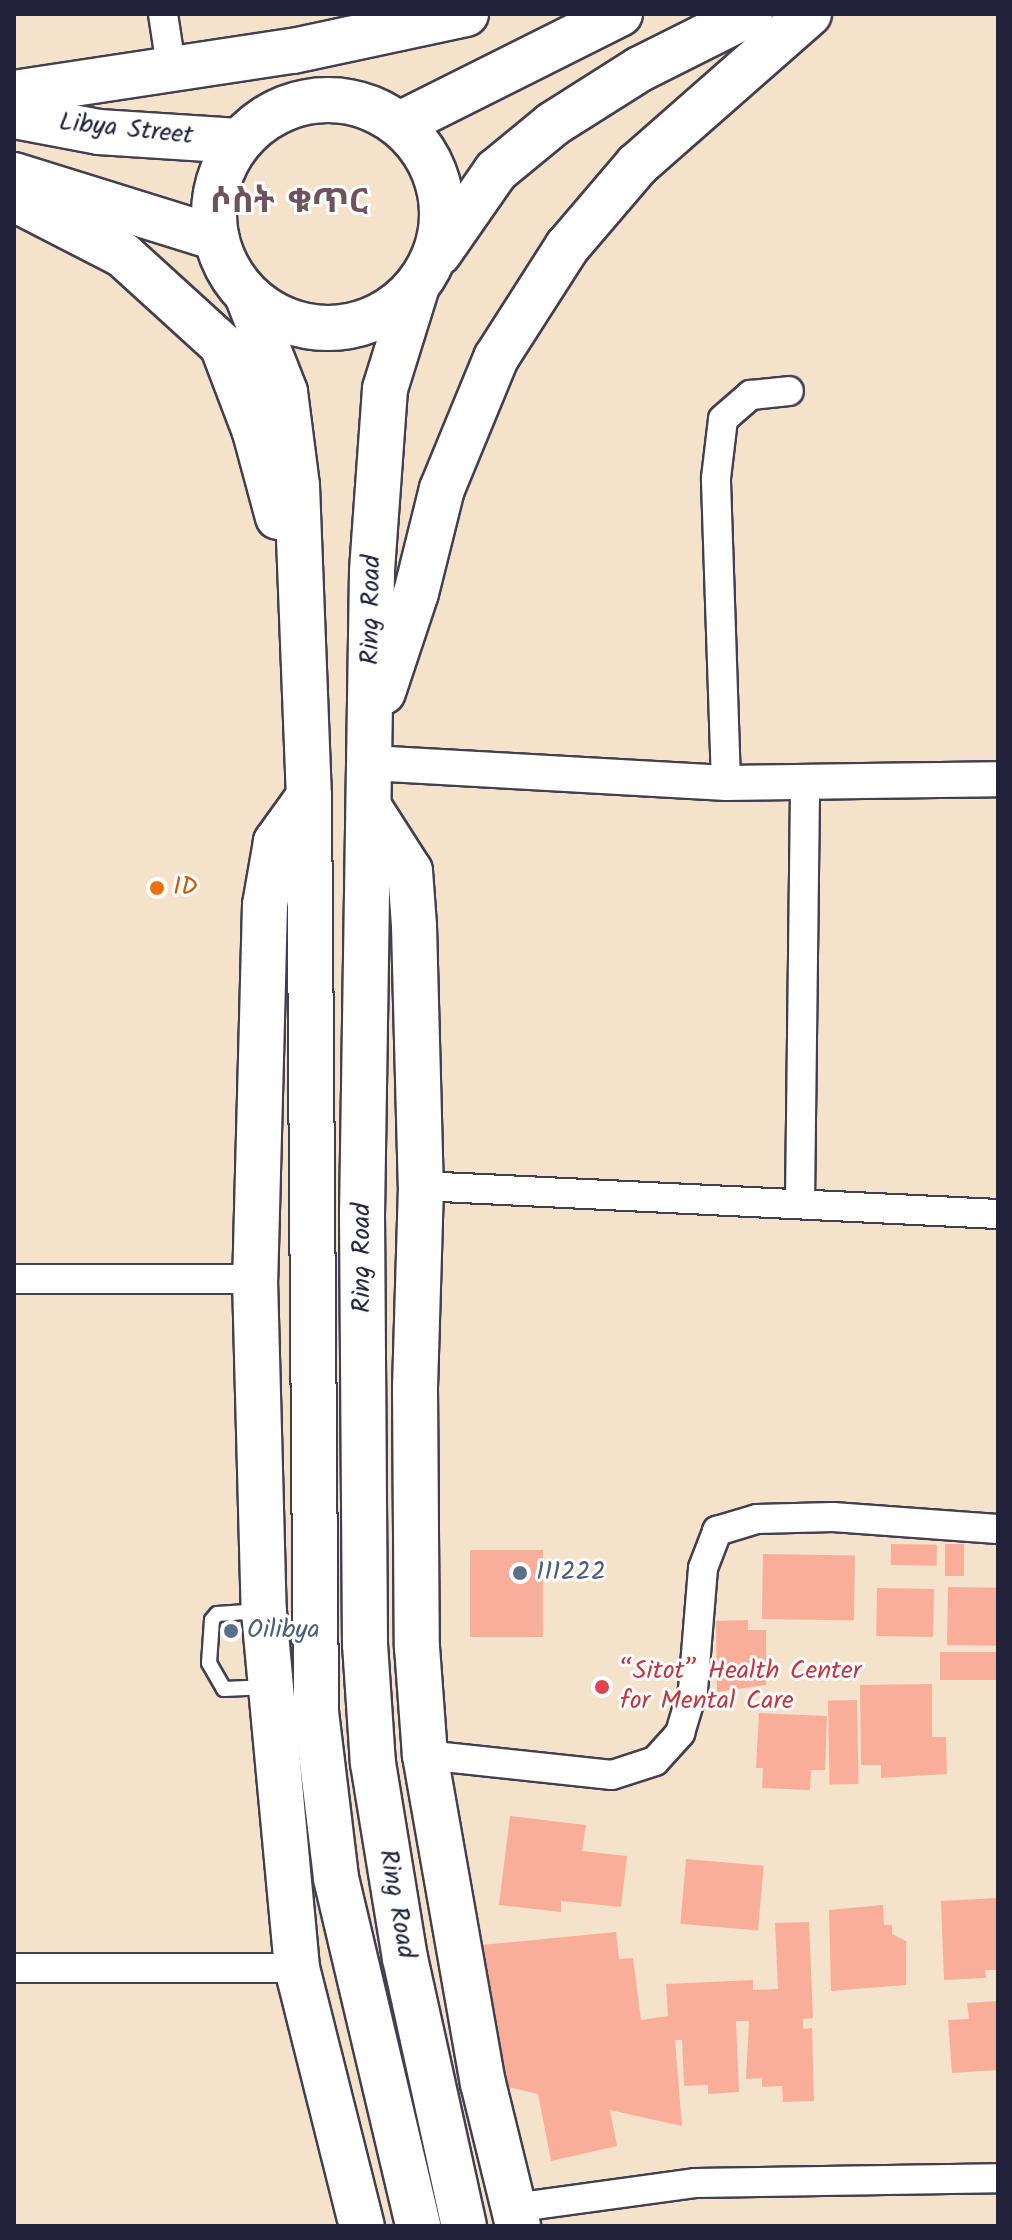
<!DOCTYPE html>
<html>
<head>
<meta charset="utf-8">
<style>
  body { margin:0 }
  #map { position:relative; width:1012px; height:2240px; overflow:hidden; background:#f5e2ca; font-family:Kalam,"Noto Sans Ethiopic",sans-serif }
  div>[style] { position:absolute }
  .building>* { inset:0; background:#f9ae9a; transform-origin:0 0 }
  .roads { filter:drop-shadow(2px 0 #423f50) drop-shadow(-2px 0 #423f50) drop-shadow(0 2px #423f50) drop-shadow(0 -2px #423f50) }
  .service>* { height:14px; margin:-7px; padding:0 7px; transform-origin:7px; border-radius:7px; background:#fff }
  .minor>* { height:28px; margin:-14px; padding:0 14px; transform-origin:14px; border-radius:14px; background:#fff }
  .tertiary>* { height:34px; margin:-17px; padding:0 17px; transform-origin:17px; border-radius:17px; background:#fff }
  .primary>* { height:44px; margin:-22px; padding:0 22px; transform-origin:22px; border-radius:22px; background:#fff }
  .trunk>* { height:44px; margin:-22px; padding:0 22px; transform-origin:22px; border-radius:22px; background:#fff }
  .trunk>.ring { margin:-22px; padding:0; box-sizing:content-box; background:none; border:44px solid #fff; border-radius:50% }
  .dots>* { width:22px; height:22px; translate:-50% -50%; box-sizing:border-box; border:4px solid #fff; border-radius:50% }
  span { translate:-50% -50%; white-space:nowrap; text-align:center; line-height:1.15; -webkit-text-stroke:6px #fff; paint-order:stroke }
  .street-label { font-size:26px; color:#22223b }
  .food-label { font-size:26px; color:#c56008 }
  .left { translate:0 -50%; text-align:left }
  .service-label { font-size:26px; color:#4e5e75 }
  .health-label { font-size:26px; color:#be3a42 }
  .district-label { font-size:34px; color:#6d535c; font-weight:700 }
  .frame { position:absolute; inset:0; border:16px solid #22223b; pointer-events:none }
</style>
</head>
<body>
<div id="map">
  <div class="building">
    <div style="left:891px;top:1544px;width:46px;height:21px;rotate:1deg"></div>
    <div style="left:945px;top:1544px;width:19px;height:32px"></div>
    <div style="left:470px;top:1550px;width:73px;height:87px"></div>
    <div style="left:763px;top:1554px;width:92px;height:65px;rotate:1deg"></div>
    <div style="left:948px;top:1587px;width:50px;height:58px;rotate:1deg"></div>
    <div style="left:877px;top:1588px;width:57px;height:48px;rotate:1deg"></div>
    <div style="clip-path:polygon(748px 1620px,748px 1630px,766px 1630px,766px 1685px,717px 1692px,716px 1621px)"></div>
    <div style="left:940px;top:1652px;width:58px;height:28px"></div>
    <div style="clip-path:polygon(932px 1684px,932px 1737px,946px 1737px,947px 1774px,881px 1778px,881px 1765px,861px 1765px,860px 1685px)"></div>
    <div style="left:857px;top:1700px;width:84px;height:29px;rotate:89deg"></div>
    <div style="clip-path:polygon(759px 1713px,827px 1716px,825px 1770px,811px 1770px,810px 1790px,762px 1788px,763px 1768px,756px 1768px)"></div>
    <div style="clip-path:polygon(510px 1816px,586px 1825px,582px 1851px,627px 1856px,621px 1907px,561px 1901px,561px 1912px,499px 1905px)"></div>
    <div style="left:686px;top:1859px;width:78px;height:65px;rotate:5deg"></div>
    <div style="clip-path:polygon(998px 1898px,998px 1970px,985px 1970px,986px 1978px,944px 1980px,941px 1901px)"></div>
    <div style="clip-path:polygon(883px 1905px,884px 1925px,892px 1925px,892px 1934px,906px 1941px,906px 1985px,831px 1991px,829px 1910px)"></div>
    <div style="clip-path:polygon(809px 1922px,813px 2018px,803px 2019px,803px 2029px,812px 2028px,814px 2101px,783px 2102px,782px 2086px,762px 2087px,762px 2078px,746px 2079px,749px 2021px,736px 2021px,739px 2092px,708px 2094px,708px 2085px,684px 2086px,682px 2040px,675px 2040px,682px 2126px,610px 2110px,617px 2146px,551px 2161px,538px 2094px,508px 2087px,481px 1945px,616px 1932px,619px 1959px,633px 1958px,641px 2020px,668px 2016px,666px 1984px,753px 1980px,753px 1990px,778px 1989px,775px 1923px)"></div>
    <div style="clip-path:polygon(998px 2001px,998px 2070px,952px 2073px,948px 2020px,969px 2019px,967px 2003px)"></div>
  </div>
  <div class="roads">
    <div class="service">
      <div style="left:261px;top:1611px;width:44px;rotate:176.1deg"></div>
      <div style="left:217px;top:1614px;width:8px;rotate:130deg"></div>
      <div style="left:212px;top:1620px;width:43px;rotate:94deg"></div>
      <div style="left:209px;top:1663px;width:30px;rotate:60deg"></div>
      <div style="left:224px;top:1689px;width:44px;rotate:-2.6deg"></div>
    </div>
    <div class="minor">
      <div style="left:163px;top:14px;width:53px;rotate:81.3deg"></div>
      <div style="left:726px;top:783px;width:305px;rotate:-91.9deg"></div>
      <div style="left:716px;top:478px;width:59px;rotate:-83.2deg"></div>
      <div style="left:723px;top:419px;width:37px;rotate:-41deg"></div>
      <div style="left:751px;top:395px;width:38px;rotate:-6deg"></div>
      <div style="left:421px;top:1186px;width:578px;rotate:2.78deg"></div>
      <div style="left:800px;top:1201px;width:417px;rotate:-89.3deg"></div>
      <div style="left:14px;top:1279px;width:241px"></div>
      <div style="left:425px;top:1755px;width:188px;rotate:6.1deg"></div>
      <div style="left:612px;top:1775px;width:45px;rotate:-18deg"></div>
      <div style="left:655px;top:1761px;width:38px;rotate:-48deg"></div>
      <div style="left:680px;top:1733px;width:45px;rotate:-73.2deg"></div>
      <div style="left:693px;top:1690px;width:122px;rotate:-85.3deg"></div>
      <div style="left:703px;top:1568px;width:40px;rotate:-69deg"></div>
      <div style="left:717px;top:1531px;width:42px;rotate:-16.7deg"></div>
      <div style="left:757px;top:1519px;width:76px;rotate:-1.5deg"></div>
      <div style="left:833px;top:1517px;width:165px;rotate:4.2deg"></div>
      <div style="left:14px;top:1968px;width:283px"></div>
      <div style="left:513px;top:2208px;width:185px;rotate:-7.8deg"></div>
      <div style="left:696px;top:2183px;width:302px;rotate:-0.9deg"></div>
    </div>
    <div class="tertiary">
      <div style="left:370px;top:763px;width:357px;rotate:3.2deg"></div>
      <div style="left:726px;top:783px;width:272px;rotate:-0.8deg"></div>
    </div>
    <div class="primary">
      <div style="left:14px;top:116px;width:86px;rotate:10.7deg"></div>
      <div style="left:99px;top:132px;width:140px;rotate:3.7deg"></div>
      <div style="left:14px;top:175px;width:212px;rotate:17.3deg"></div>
      <div style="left:309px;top:796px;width:57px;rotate:125.7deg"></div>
      <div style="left:276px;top:842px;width:64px;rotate:99.9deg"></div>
      <div style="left:265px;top:905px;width:374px;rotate:91.5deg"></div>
      <div style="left:255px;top:1279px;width:333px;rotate:88.5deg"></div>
      <div style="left:264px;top:1612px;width:358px;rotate:84.7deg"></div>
      <div style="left:297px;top:1968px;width:266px;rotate:75.9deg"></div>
      <div style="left:369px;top:807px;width:76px;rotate:57.4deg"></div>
      <div style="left:410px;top:871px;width:55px;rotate:85.8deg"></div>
      <div style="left:414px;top:926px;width:260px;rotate:88.5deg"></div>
      <div style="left:421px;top:1186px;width:202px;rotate:91.7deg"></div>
      <div style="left:415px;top:1388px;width:259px;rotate:89.6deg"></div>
      <div style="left:417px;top:1647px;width:108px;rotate:85.8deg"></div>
      <div style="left:425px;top:1755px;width:333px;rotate:80deg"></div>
      <div style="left:483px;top:2083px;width:147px;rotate:76.2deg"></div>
    </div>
    <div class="trunk">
      <div style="left:14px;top:93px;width:282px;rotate:-8.6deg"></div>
      <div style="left:293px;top:51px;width:177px;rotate:-12.1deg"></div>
      <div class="ring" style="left:214px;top:100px;width:184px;height:184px"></div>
      <div style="left:400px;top:124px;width:246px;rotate:-26.6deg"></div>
      <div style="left:14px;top:199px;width:123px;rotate:27.2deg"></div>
      <div style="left:123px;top:255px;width:134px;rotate:42.3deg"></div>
      <div style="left:222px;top:345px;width:93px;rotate:69.2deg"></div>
      <div style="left:255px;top:432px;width:88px;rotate:74.9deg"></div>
      <div style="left:439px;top:253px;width:100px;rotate:-55.2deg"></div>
      <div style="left:496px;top:171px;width:74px;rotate:-39.5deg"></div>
      <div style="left:553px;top:124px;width:103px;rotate:-32.3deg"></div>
      <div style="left:640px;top:69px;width:123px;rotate:-26.6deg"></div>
      <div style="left:417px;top:286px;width:108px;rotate:107.3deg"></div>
      <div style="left:385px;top:389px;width:183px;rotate:94.1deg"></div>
      <div style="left:372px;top:572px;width:642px;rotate:90.89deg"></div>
      <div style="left:362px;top:1214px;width:430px;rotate:89.6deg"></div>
      <div style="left:365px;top:1644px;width:119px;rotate:86.2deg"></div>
      <div style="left:373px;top:1763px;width:198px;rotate:80.7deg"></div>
      <div style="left:405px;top:1958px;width:274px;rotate:77.6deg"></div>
      <div style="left:247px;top:295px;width:104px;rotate:68.6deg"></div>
      <div style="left:285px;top:392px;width:95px;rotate:82.7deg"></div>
      <div style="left:297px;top:486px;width:310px;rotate:87.8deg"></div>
      <div style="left:309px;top:796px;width:916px;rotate:89.56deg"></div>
      <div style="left:316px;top:1712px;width:167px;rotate:83.1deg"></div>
      <div style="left:336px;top:1878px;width:358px;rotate:76.7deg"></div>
      <div style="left:383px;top:692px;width:104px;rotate:-71.6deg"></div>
      <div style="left:416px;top:593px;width:107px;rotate:-76deg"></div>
      <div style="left:442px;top:489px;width:142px;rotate:-67.6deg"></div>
      <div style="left:496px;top:358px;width:132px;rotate:-57.4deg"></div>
      <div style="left:567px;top:247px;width:108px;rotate:-49.5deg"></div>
      <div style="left:637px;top:165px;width:229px;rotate:-41.3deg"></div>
    </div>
  </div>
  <div class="dots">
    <div style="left:157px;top:888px;background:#e8710a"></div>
    <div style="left:520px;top:1573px;background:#5c6f8a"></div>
    <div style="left:231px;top:1631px;background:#5c6f8a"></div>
    <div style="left:602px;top:1687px;background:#e0444e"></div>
  </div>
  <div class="street-label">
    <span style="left:126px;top:130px;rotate:6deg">Libya Street</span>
    <span style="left:372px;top:610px;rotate:-89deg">Ring Road</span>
    <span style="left:363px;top:1258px;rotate:-90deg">Ring Road</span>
    <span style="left:396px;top:1904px;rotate:80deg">Ring Road</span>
  </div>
  <div class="food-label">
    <span class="left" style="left:173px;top:888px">ID</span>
  </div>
  <div class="service-label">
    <span class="left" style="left:536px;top:1573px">111222</span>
    <span class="left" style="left:247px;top:1631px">Oilibya</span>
  </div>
  <div class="health-label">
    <span class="left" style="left:620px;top:1687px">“Sitot” Health Center<br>for Mental Care</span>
  </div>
  <div class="district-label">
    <span style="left:289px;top:204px">ሶስት ቁጥር</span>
  </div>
  <div class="frame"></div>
</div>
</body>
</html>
